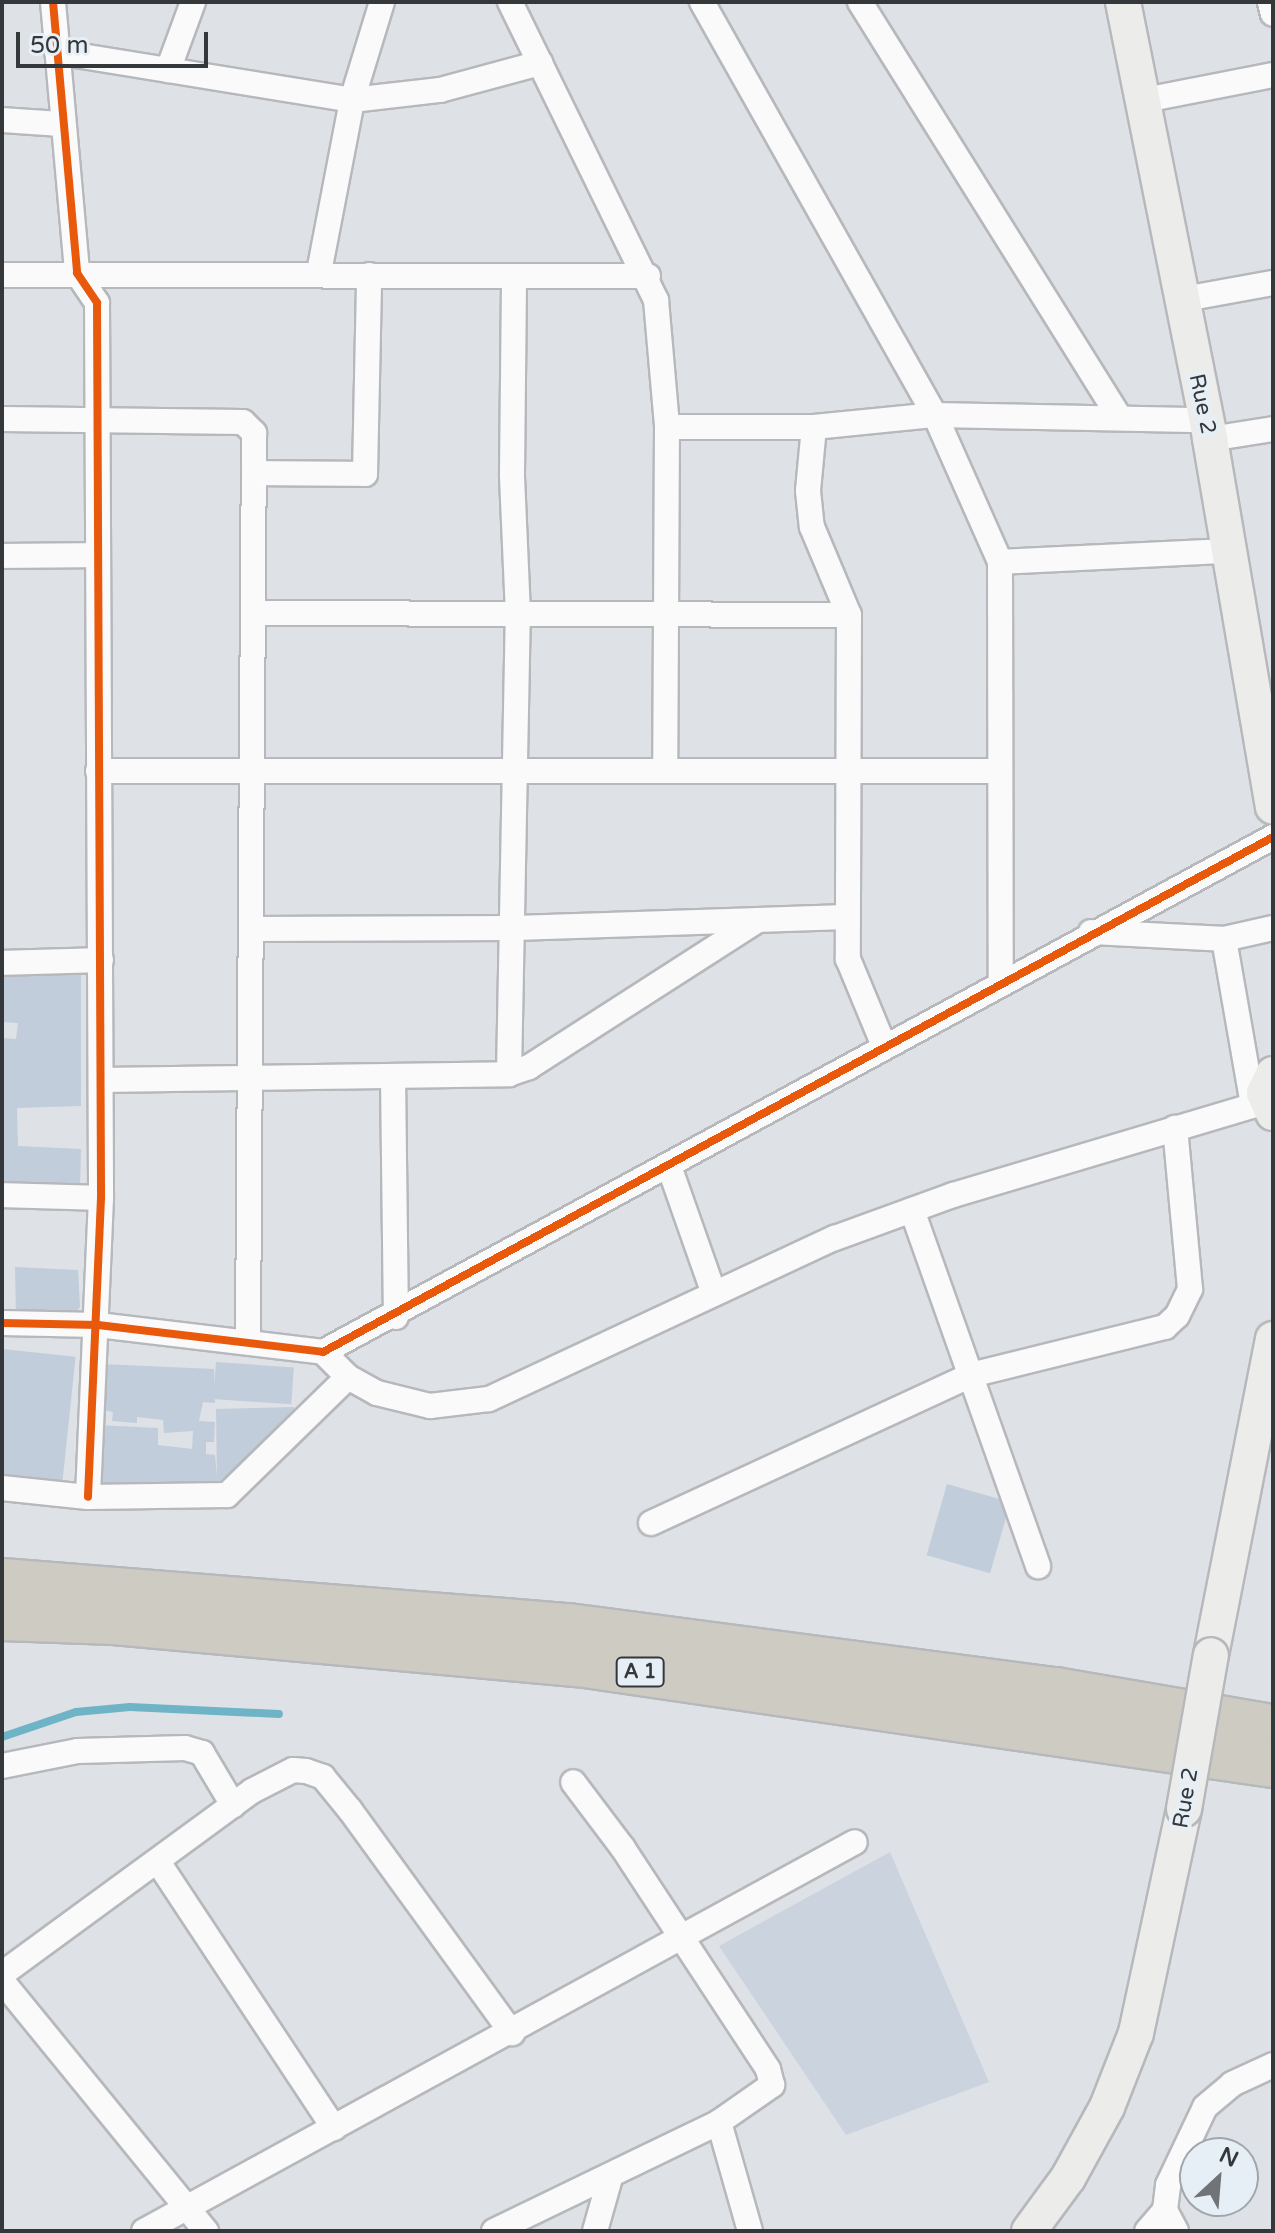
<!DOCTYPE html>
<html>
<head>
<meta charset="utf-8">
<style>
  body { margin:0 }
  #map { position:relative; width:1275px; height:2233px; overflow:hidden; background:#dee1e6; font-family:"Varela Round",sans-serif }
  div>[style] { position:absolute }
  .built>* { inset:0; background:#cbd4de }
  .stream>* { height:8px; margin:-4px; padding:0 4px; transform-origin:4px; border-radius:4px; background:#6fb4c6 }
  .building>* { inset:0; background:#c1cdda; transform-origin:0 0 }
  .roads { filter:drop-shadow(2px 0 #b6b8bc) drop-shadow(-2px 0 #b6b8bc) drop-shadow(0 2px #b6b8bc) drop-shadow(0 -2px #b6b8bc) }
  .street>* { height:24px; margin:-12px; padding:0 12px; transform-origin:12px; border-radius:12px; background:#fafafb }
  .secondary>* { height:34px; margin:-17px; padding:0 17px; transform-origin:17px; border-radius:17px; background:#ececea }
  .highway>* { height:44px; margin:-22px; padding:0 22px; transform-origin:22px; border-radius:22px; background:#cdcbc2 }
  .bridges { filter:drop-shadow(2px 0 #b6b8bc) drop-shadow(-2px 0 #b6b8bc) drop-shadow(0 2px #b6b8bc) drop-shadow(0 -2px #b6b8bc) }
  .secondary-bridge>* { height:34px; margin:-17px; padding:0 17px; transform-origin:17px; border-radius:17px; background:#ececea }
  .cycleway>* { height:8px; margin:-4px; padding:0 4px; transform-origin:4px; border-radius:4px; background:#e8590c }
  span { translate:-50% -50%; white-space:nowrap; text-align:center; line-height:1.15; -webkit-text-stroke:8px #e7eff6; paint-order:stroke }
  .shield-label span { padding:2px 6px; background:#e7eff6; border:2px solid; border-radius:6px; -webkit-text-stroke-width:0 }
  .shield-label { font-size:20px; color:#35383b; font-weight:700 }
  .street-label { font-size:22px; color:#35383b }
  .frame { position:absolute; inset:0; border:4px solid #35383b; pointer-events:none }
  .north { position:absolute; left:1179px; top:2137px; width:80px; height:80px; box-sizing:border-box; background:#e7eff6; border:2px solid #a0a6ab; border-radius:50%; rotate:26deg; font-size:22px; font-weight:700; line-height:32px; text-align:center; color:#35383b }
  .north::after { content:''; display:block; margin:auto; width:28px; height:36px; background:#707377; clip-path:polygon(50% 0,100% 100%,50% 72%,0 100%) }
  .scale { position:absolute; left:16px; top:32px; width:192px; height:36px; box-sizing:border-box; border:4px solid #35383b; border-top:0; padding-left:10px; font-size:24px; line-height:28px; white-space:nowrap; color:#35383b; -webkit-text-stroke:6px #e7eff6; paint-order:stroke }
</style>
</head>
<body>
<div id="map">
  <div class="built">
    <div style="clip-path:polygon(890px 1852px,989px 2082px,846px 2135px,719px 1946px)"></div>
  </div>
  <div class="stream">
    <div style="left:2px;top:1737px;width:78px;rotate:-18.7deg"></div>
    <div style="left:76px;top:1712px;width:54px;rotate:-5.3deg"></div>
    <div style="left:130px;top:1707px;width:149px;rotate:2.7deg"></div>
  </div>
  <div class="building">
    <div style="clip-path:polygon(2px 972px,81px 972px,81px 1106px,17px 1108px,18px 1146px,81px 1149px,80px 1187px,2px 1189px,2px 1038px,16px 1039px,18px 1023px,2px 1022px)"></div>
    <div style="clip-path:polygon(15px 1267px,78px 1270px,80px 1307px,72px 1316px,16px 1316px)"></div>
    <div style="left:2px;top:1349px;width:74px;height:134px;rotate:6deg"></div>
    <div style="left:216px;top:1362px;width:78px;height:37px;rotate:4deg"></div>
    <div style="clip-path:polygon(101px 1364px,214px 1369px,215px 1403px,203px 1402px,199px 1421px,215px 1422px,214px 1442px,206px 1442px,206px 1454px,215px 1455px,217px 1477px,216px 1409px,294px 1407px,294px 1423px,218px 1482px,175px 1482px,174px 1494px,97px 1489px,98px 1425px,158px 1428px,158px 1445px,192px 1449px,193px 1431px,164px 1433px,163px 1420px,137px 1417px,137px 1423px,112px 1421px,113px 1412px,103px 1410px)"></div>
    <div style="left:947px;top:1484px;width:66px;height:74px;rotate:16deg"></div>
  </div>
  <div class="roads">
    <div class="street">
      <div style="left:53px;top:2px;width:272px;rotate:84.9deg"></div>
      <div style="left:77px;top:273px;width:36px;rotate:56deg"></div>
      <div style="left:97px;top:303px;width:895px;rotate:89.74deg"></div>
      <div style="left:101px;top:1198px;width:299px;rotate:92.5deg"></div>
      <div style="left:510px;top:2px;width:332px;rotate:63.9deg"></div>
      <div style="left:656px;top:300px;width:127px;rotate:85deg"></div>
      <div style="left:667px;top:427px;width:344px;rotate:90.3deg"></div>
      <div style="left:702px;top:2px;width:474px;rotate:60.6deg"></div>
      <div style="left:935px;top:415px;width:161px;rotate:66.1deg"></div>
      <div style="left:1000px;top:562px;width:420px;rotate:89.9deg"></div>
      <div style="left:860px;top:2px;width:488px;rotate:58deg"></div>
      <div style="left:1270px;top:2px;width:12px;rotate:76deg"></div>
      <div style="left:57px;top:52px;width:299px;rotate:9.2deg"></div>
      <div style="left:352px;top:100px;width:89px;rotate:-6.5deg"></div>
      <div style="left:440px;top:90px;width:104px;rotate:-15.1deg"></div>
      <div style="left:168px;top:70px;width:72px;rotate:-69.8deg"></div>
      <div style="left:1140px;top:101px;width:136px;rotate:-11.1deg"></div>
      <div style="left:2px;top:120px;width:58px;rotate:3.9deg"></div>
      <div style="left:319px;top:272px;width:175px;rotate:-79.1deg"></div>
      <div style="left:352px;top:100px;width:102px;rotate:-73deg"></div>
      <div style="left:2px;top:275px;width:646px;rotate:0.09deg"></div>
      <div style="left:1179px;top:300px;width:96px;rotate:-10.3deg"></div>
      <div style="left:2px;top:419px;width:241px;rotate:0.7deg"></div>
      <div style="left:243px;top:422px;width:16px;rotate:45deg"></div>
      <div style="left:254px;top:433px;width:909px;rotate:90.38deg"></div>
      <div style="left:667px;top:427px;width:147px"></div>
      <div style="left:814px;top:427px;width:122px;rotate:-5.7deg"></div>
      <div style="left:935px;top:415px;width:270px;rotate:1.1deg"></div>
      <div style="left:814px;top:427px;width:64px;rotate:95.4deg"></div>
      <div style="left:808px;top:491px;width:36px;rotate:84deg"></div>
      <div style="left:812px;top:527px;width:95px;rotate:67.2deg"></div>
      <div style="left:849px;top:615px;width:344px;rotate:90.2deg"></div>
      <div style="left:848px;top:959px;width:94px;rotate:67.5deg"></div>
      <div style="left:1210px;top:439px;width:64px;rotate:-9deg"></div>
      <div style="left:257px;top:473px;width:108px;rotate:0.5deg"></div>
      <div style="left:365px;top:474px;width:199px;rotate:-88.8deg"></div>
      <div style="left:2px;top:556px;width:94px;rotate:-0.6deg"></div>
      <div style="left:1000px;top:562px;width:226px;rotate:-2.8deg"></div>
      <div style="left:255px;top:613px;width:594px;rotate:0.19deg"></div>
      <div style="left:98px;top:771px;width:900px"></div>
      <div style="left:252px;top:929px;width:263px;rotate:-0.2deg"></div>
      <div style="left:515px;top:928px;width:331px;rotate:-1.9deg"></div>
      <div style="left:1091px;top:932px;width:133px;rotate:3deg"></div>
      <div style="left:1224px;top:939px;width:169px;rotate:80.1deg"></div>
      <div style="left:1224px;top:939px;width:50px;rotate:-12.7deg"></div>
      <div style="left:2px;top:963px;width:99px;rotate:-1.7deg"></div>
      <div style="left:509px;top:1074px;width:460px;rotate:-88.9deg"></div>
      <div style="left:518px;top:614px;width:140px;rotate:-92.5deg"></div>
      <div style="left:512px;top:474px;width:196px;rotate:-89.4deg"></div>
      <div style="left:393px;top:1076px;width:241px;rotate:89.3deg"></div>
      <div style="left:102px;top:1080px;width:407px;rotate:-0.8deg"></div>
      <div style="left:509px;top:1074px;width:21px;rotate:-19deg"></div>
      <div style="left:529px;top:1067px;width:270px;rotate:-32.7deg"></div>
      <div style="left:669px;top:1166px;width:133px;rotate:70.6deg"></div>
      <div style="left:2px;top:1195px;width:99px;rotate:1.7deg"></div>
      <div style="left:912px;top:1210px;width:378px;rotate:70.5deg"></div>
      <div style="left:2px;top:1323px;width:96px;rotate:1.2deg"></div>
      <div style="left:98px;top:1325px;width:227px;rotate:6.8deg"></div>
      <div style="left:323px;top:1352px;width:1081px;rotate:-28.46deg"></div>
      <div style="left:323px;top:1352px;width:35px;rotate:45deg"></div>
      <div style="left:348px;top:1377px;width:33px;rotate:29deg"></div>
      <div style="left:377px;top:1393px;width:55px;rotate:13.8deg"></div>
      <div style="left:430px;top:1406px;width:59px;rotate:-6.8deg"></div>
      <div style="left:489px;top:1399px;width:382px;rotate:-25deg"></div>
      <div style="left:835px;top:1238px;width:126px;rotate:-20deg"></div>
      <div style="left:953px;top:1195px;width:326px;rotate:-16.6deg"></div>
      <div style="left:2px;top:1488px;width:86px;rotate:6deg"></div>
      <div style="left:88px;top:1497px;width:139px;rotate:-0.8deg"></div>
      <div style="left:227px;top:1495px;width:169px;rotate:-44.3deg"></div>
      <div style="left:651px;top:1523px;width:353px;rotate:-24.8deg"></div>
      <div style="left:971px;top:1375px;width:200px;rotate:-13.9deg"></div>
      <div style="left:1165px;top:1327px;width:16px;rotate:-43deg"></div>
      <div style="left:1177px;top:1316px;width:30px;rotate:-64deg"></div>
      <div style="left:1190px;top:1289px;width:162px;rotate:-95.3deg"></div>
      <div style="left:2px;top:1766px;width:77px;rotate:-11.2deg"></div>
      <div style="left:78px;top:1751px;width:107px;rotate:-1.6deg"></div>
      <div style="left:185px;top:1748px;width:18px;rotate:16deg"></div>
      <div style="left:202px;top:1753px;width:61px;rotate:59.2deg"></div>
      <div style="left:158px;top:1862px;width:319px;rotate:56.5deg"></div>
      <div style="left:2px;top:1974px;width:310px;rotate:-36.2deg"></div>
      <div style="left:252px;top:1791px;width:46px;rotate:-27.1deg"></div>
      <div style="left:293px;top:1770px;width:13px;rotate:4deg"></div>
      <div style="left:306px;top:1771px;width:18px;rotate:19deg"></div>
      <div style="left:323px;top:1777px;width:43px;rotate:50.7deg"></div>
      <div style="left:350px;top:1810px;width:276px;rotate:54deg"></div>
      <div style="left:2px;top:1981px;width:323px;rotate:50.8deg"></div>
      <div style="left:719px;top:2122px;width:113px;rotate:74.1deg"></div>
      <div style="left:144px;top:2231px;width:810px;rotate:-28.68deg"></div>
      <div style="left:494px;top:2231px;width:250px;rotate:-25.8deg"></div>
      <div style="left:719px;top:2122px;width:65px;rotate:-34.9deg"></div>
      <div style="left:772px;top:2085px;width:16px;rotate:-104deg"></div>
      <div style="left:768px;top:2069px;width:266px;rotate:-123.3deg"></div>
      <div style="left:622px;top:1847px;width:81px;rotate:-127deg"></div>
      <div style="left:595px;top:2231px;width:55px;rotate:-74.2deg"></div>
      <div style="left:1147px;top:2231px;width:28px;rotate:-49deg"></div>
      <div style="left:1176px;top:2231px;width:24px;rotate:-118deg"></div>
      <div style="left:1165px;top:2210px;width:25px;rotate:-83deg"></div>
      <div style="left:1168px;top:2185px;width:86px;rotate:-64.6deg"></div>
      <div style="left:1205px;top:2107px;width:35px;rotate:-40deg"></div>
      <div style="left:1232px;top:2084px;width:45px;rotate:-24.9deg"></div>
    </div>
    <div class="secondary">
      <div style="left:1123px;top:2px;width:446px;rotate:78.7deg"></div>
      <div style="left:1210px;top:439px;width:373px;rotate:80.3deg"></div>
      <div style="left:1273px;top:1074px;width:21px;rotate:115deg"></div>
      <div style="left:1264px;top:1093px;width:22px;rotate:66deg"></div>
      <div style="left:1211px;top:1655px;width:322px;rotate:-78.9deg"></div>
      <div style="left:1029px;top:2231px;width:66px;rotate:-53.7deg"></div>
      <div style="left:1068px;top:2178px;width:81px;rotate:-61.2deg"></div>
      <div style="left:1107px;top:2107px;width:79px;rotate:-68.6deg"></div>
      <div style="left:1136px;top:2033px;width:229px;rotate:-77.9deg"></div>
    </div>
    <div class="highway">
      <div style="left:2px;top:1581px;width:568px;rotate:4.55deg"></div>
      <div style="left:568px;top:1626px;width:492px;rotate:7.5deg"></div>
      <div style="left:1056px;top:1690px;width:220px;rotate:9.7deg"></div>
      <div style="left:2px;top:1618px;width:112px;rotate:2deg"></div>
      <div style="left:114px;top:1622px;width:466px;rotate:5.2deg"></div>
      <div style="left:578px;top:1664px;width:702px;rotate:8.27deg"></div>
    </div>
  </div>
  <div class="bridges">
    <div class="secondary-bridge">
      <div style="left:1184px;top:1809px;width:156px;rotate:-80.1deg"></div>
    </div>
  </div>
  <div class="cycleway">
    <div style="left:53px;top:2px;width:272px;rotate:84.9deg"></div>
    <div style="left:77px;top:273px;width:36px;rotate:56deg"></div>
    <div style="left:97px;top:303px;width:895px;rotate:89.74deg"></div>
    <div style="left:101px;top:1198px;width:299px;rotate:92.5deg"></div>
    <div style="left:2px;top:1323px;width:96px;rotate:1.2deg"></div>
    <div style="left:98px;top:1325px;width:227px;rotate:6.8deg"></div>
    <div style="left:323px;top:1352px;width:1081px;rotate:-28.46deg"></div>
  </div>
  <div class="shield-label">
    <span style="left:640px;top:1672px">A 1</span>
  </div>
  <div class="street-label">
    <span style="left:1202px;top:404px;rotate:78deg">Rue 2</span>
    <span style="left:1186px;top:1798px;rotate:-80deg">Rue 2</span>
  </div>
  <div class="frame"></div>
  <div class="north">N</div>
  <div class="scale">50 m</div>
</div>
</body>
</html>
